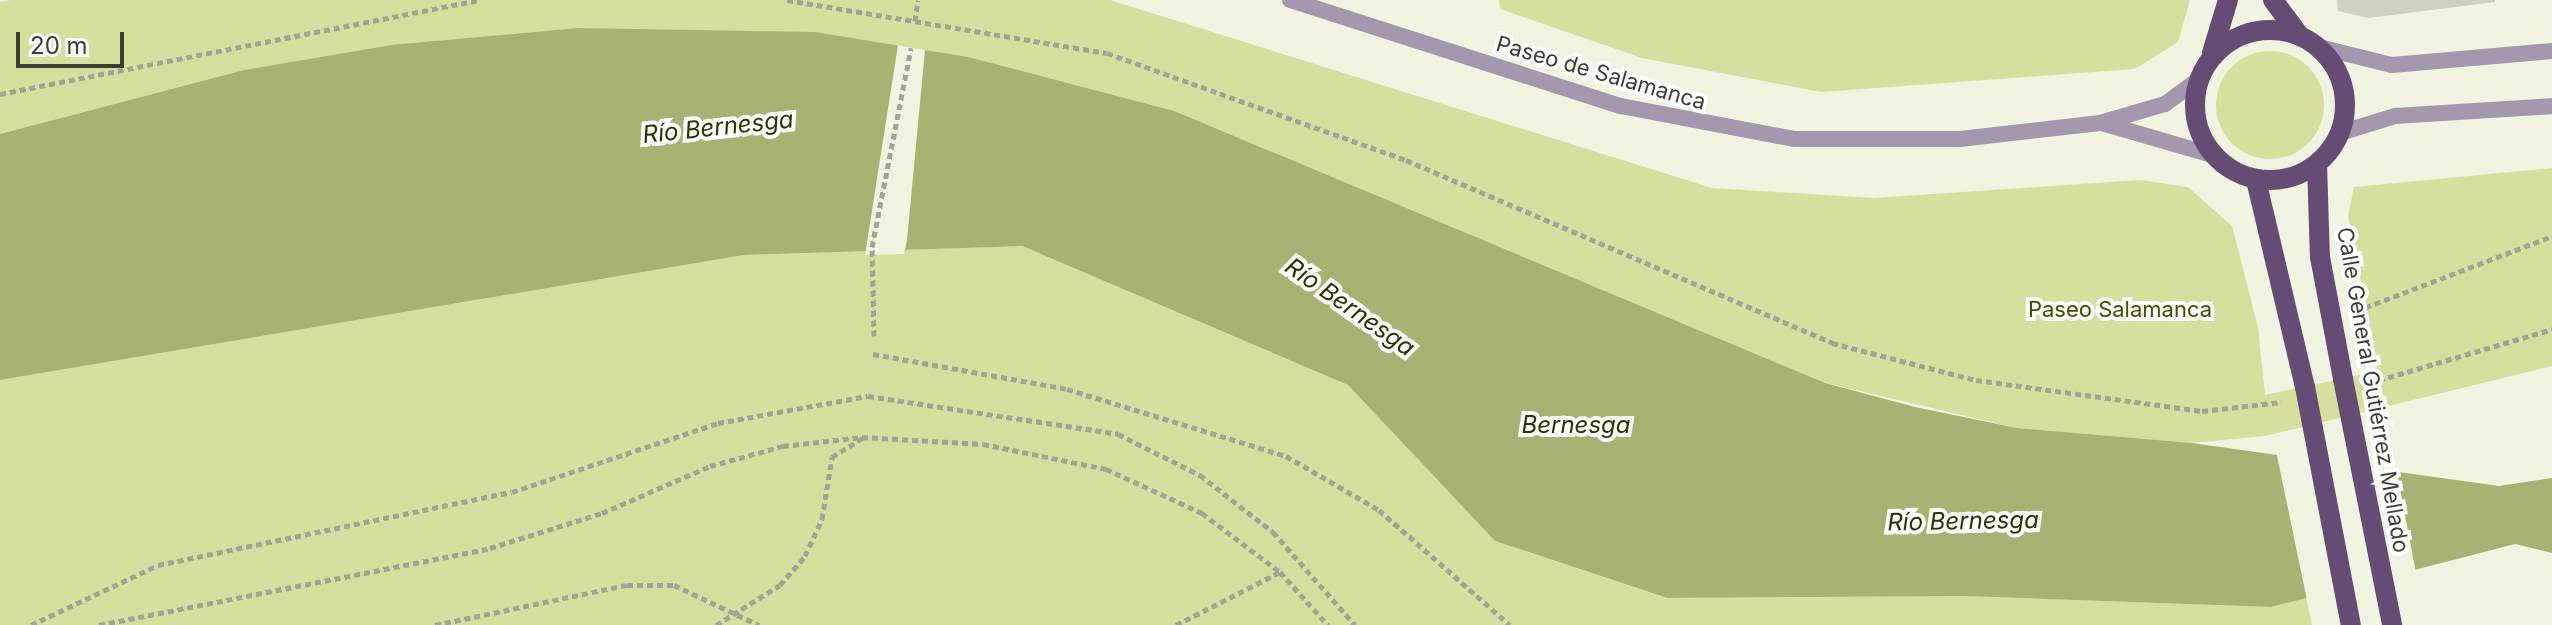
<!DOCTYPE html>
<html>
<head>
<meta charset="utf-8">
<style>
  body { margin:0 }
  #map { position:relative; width:2552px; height:625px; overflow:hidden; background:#f1f4e0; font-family:Inter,sans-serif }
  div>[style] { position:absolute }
  .green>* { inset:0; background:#d7df9f }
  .round { border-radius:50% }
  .water>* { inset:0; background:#aab273 }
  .pier>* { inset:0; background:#f1f4e0 }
  .building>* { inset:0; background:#cfd2be }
  .path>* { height:5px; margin-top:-2.5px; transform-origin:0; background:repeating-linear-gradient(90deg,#a2a495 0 6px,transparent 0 10px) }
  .street>* { height:16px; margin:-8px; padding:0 8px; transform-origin:8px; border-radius:8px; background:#a597ae }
  .primary>* { height:20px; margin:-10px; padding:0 10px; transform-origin:10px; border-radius:10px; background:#654c75 }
  .primary>.ring { margin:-10px; padding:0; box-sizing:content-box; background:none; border:20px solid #654c75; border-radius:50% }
  .primary-bridge>* { height:20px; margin:-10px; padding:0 10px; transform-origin:10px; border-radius:10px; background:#654c75 }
  span { translate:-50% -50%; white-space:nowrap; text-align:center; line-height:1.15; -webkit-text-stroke:8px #fff; paint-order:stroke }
  .street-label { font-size:22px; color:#3c3e35 }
  .park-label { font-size:22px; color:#484d00 }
  .water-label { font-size:24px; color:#2f3200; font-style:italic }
  .scale { position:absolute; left:16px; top:32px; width:108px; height:36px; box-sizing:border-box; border:4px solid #3c3e35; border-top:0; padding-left:10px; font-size:24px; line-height:28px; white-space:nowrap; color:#3c3e35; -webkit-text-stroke:6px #fff; paint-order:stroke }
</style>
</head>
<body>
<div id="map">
  <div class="green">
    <div style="clip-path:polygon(11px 0,1110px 0,1712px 188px,1873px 198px,2140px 180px,2188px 187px,2232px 226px,2258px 327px,2265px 395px,2378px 371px,2348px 216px,2354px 187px,2552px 168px,2552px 366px,2265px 436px,2192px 443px,2017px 428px,391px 45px,244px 70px,0 134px,0 2px)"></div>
    <div style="clip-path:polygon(1499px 0,2190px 0,2178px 42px,2135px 69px,1821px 92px,1642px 58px,1500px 9px)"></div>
    <div class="round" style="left:2216px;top:51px;width:108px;height:108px"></div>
    <div style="clip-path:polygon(1022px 246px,1348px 385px,1495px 541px,1666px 598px,1963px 596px,2271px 607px,2306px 596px,2312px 625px,0 625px,0 380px,744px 255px)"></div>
  </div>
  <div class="water">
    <div style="clip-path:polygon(579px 28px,815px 32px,968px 57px,1174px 111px,1825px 383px,1915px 407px,2017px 428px,2192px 443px,2499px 486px,2552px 478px,2552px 553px,2515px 544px,2271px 607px,1963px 596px,1667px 598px,1495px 541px,1348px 385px,1022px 246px,744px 255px,0 380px,0 134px,244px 70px,391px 45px)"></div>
  </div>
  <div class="pier">
    <div style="clip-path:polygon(898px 45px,925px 50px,907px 240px,904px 254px,865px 255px)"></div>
    <div style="clip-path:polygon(2276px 451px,2396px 468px,2416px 573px,2307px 600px)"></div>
  </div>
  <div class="building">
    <div style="clip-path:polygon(2337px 0,2495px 0,2495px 2px,2368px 18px,2338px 11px)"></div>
  </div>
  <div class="path">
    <div style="left:787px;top:0;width:324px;rotate:9.4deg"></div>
    <div style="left:1107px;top:53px;width:318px;rotate:19.7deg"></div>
    <div style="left:1406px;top:160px;width:464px;rotate:23.2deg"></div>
    <div style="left:1832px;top:343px;width:149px;rotate:14.4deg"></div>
    <div style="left:1976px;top:380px;width:228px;rotate:7.8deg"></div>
    <div style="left:2202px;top:411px;width:80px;rotate:-6.5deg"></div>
    <div style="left:915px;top:21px;width:21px;rotate:-82deg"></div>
    <div style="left:0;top:94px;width:488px;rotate:-11.1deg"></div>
    <div style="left:2356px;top:311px;width:210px;rotate:-20.9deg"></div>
    <div style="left:874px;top:336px;width:89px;rotate:-91.3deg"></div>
    <div style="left:872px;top:247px;width:203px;rotate:-78.9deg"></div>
    <div style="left:873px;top:354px;width:197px;rotate:10.2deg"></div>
    <div style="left:1067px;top:389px;width:229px;rotate:17deg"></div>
    <div style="left:1286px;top:456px;width:108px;rotate:30.1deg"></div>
    <div style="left:1379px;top:510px;width:174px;rotate:41.3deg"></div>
    <div style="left:2369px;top:383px;width:191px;rotate:-16.4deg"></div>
    <div style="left:31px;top:625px;width:140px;rotate:-25.3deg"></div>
    <div style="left:158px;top:565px;width:361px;rotate:-11.7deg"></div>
    <div style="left:512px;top:492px;width:217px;rotate:-18.5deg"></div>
    <div style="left:718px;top:423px;width:152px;rotate:-10.2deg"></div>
    <div style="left:868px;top:396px;width:253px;rotate:8.6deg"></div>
    <div style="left:1118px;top:434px;width:92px;rotate:26.6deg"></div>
    <div style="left:1200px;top:475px;width:93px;rotate:38deg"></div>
    <div style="left:1273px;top:532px;width:124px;rotate:48.6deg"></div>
    <div style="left:99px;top:625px;width:399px;rotate:-11.1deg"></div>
    <div style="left:490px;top:548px;width:117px;rotate:-17.4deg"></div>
    <div style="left:602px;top:513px;width:118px;rotate:-23.5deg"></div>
    <div style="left:710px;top:466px;width:76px;rotate:-15.3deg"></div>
    <div style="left:783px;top:446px;width:80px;rotate:-6.5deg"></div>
    <div style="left:862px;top:437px;width:121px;rotate:3.3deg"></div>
    <div style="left:983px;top:444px;width:126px;rotate:11.5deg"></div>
    <div style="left:1106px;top:469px;width:106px;rotate:24.6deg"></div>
    <div style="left:1202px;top:513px;width:98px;rotate:37.1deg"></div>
    <div style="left:1280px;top:572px;width:72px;rotate:47.8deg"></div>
    <div style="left:435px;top:625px;width:196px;rotate:-11.8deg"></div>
    <div style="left:627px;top:585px;width:47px"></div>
    <div style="left:674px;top:585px;width:94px;rotate:25.2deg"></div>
    <div style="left:716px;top:625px;width:75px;rotate:-32deg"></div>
    <div style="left:780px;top:585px;width:38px;rotate:-49deg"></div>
    <div style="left:805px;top:556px;width:41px;rotate:-65.3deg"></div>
    <div style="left:822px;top:519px;width:63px;rotate:-80.8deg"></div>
    <div style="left:832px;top:457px;width:36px;rotate:-32deg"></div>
    <div style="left:1176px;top:625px;width:117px;rotate:-27deg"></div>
  </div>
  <div class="street">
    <div style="left:1290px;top:0;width:348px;rotate:17.8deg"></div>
    <div style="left:1621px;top:106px;width:176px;rotate:10.8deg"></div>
    <div style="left:1794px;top:139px;width:166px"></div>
    <div style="left:1960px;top:139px;width:141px;rotate:-6.5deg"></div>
    <div style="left:2100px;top:123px;width:68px;rotate:-16.3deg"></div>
    <div style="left:2165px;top:104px;width:39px;rotate:-36deg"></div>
    <div style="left:2319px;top:47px;width:75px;rotate:13.9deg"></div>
    <div style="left:2392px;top:65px;width:161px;rotate:-5deg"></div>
    <div style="left:2102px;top:123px;width:115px;rotate:16.2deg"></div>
    <div style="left:2340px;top:133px;width:58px;rotate:-17.2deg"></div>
    <div style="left:2395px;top:116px;width:157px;rotate:-3.6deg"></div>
  </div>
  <div class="primary">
    <div style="left:2273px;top:0;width:44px;rotate:53.4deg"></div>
    <div class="ring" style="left:2195px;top:30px;width:130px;height:130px"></div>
    <div style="left:2212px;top:53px;width:55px;rotate:-73.2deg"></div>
    <div style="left:2317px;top:164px;width:93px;rotate:88.2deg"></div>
    <div style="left:2320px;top:257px;width:124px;rotate:79.3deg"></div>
    <div style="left:2256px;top:180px;width:213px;rotate:76.7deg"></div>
  </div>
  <div class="primary-bridge">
    <div style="left:2343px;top:379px;width:251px;rotate:78.7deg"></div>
    <div style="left:2305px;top:387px;width:242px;rotate:79.1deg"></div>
  </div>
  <div class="street-label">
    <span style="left:1601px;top:73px;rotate:16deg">Paseo de Salamanca</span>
    <span style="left:2373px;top:390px;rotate:80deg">Calle General Gutiérrez Mellado</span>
  </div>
  <div class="park-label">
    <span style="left:2120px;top:310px">Paseo Salamanca</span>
  </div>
  <div class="water-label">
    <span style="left:718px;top:127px;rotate:-6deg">Río Bernesga</span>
    <span style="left:1350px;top:307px;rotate:35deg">Río Bernesga</span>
    <span style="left:1576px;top:425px">Bernesga</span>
    <span style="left:1963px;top:521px;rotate:-1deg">Río Bernesga</span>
  </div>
  <div class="scale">20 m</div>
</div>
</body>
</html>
